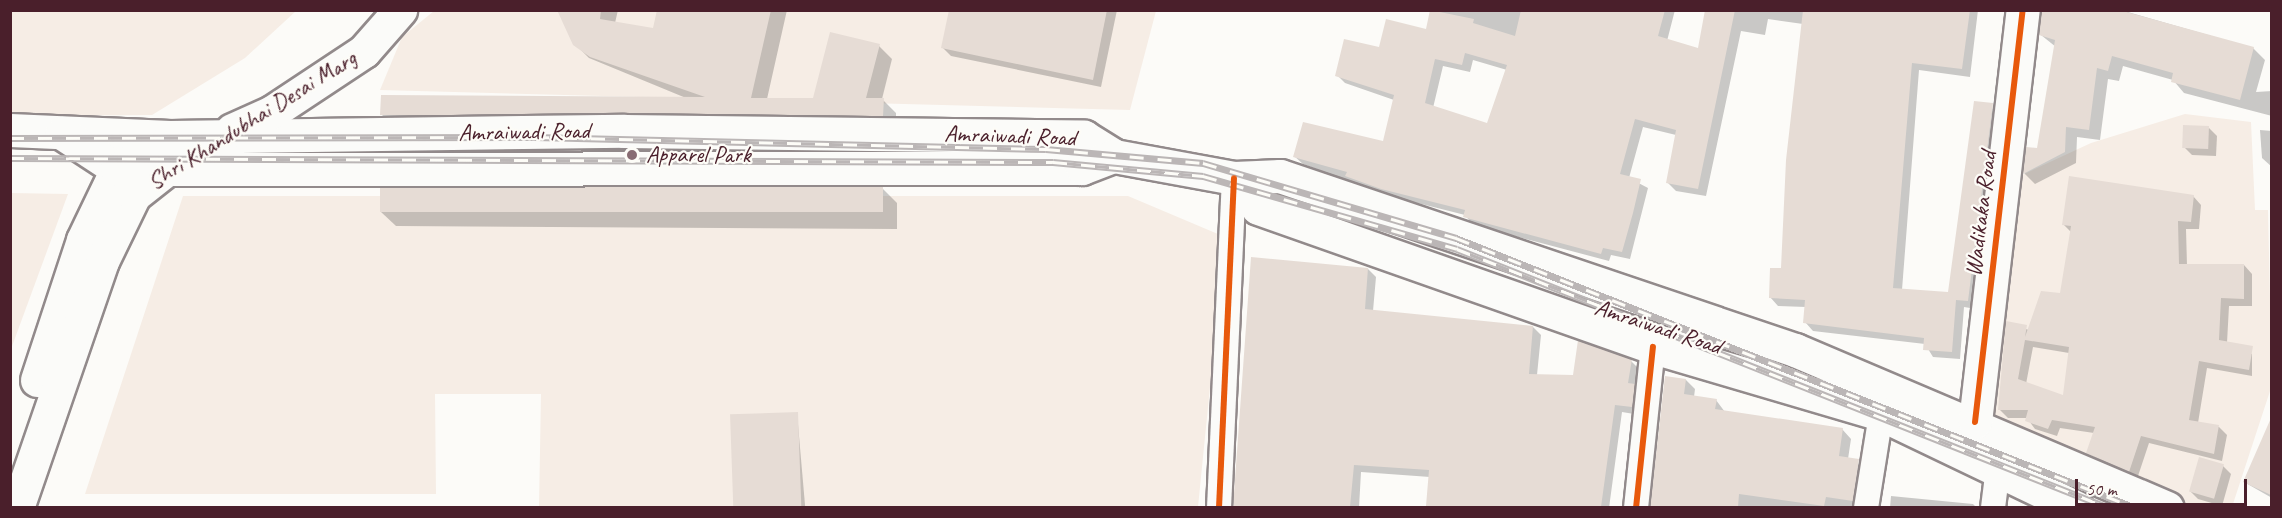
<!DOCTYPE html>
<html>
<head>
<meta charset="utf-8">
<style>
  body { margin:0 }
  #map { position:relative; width:2282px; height:518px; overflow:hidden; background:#fcfbf8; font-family:Caveat,sans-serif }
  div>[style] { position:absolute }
  .built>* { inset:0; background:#f6ede5 }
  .shadow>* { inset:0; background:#0003; transform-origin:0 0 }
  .building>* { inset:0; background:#e6dcd5; transform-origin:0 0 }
  .roads { filter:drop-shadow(2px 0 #928a8b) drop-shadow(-2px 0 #928a8b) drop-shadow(0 2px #928a8b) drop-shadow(0 -2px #928a8b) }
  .street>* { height:24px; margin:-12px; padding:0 12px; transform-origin:12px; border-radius:12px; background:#fbfbf9 }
  .secondary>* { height:33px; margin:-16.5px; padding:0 16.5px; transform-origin:16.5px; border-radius:16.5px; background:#fbfbf9 }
  .rail>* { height:7px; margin-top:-3.5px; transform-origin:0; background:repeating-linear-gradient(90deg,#fdfcf7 0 14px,#bbb6b6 0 28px); box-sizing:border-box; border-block:2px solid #bbb6b6 }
  .cycleway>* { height:6px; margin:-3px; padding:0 3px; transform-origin:3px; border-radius:3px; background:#e8590c }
  .dots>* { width:16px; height:16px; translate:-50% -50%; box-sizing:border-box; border:3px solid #fdfcf7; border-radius:50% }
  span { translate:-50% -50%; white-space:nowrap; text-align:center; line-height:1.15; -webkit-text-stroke:4.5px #fdfcf7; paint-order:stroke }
  .street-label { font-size:24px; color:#4a1f2b }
  .poi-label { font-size:24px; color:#4a1f2b }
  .left { translate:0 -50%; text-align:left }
  .frame { position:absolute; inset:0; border:12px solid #4a1f2b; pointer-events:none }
  .scale { position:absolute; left:2075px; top:479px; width:172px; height:27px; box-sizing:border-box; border:3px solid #4a1f2b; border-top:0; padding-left:8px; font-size:18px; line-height:21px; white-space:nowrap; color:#4a1f2b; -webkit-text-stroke:4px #fdfcf7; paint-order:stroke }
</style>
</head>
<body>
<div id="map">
  <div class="built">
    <div style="clip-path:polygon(10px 11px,296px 11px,245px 58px,152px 115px,11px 116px)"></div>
    <div style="clip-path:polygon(434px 11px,1156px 11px,1130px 110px,380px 90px,402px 37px)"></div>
    <div style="clip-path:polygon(2185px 114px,2251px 122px,2255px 210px,2268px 210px,2272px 385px,2232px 507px,2185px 507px,1982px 418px,2009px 181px,2091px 143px)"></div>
    <div style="clip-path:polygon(11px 193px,68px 194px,11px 349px,10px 193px)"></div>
    <div style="clip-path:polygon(183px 196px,1128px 196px,1225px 237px,1198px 507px,539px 507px,541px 394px,435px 394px,436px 494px,85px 494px)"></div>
  </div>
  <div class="shadow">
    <div style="clip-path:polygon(559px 10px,618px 10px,615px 23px,654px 30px,659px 10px,787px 10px,767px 99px,814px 99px,879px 46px,892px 59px,882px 99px,896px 113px,896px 128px,395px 128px,382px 115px,686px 98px,589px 58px,575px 44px)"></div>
    <div style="clip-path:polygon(950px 10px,1117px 10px,1101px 87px,951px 56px,943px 48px)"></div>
    <div style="clip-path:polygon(evenodd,1432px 10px,1675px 10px,1667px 41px,1699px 50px,1707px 10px,1978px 10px,1970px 77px,1919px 70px,1902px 290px,1949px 294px,1993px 105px,2001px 113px,1976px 309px,1964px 307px,1960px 359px,1933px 357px,1925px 344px,1813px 331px,1805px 322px,1806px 307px,1778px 306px,1770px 297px,1783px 270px,1803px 24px,1768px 19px,1765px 35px,1741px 31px,1706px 196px,1676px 191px,1668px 183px,1676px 135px,1643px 127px,1629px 178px,1648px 188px,1630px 259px,1611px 255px,1609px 261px,1473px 225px,1465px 215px,1390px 196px,1303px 164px,1294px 156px,1384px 143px,1394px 100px,1345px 83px,1337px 75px,1380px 49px,1427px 31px,1432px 10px,1473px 60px,1507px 70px,1488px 125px,1433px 108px,1443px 66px,1470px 72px,1473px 60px)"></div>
    <div style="clip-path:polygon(2043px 10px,2121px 10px,2253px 48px,2265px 60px,2256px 92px,2272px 91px,2272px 116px,2184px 93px,2173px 80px,2123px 66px,2119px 81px,2108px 79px,2100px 140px,2077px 137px,2076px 163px,2035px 184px,2024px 173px,2038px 150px,2056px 47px,2041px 35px)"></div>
    <div style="clip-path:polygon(2209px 128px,2217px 136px,2216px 156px,2192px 155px,2184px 147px)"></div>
    <div style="clip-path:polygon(2260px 130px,2272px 131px,2272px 167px,2262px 158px)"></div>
    <div style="clip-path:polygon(882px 188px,897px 203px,897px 229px,396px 226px,381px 212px)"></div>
    <div style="clip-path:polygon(evenodd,2193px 196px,2201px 205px,2199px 229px,2186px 229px,2187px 265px,2244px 265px,2252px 274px,2252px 306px,2229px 306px,2227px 343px,2252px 354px,2252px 376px,2207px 368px,2198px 423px,2219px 427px,2227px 435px,2222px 461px,2149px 443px,2137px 479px,2088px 453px,2094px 433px,2060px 428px,2057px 436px,2035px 429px,2027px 418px,2008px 418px,2000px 410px,2007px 323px,2029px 330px,2061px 295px,2071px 232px,2064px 225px,2193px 196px,2033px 347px,2069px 353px,2064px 397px,2026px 384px,2033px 347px)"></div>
    <div style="clip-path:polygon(1252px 259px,1368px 269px,1376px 277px,1373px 311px,1533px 327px,1541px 335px,1537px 375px,1574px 376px,1631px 361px,1639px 369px,1640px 415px,1622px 412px,1609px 508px,1428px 508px,1430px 477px,1361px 472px,1359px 508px,1235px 508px)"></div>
    <div style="clip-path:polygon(1666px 377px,1686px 380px,1695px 389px,1694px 397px,1716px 400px,1725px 412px,1842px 429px,1851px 439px,1848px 459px,1868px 470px,1862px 508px,1652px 508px)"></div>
    <div style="left:797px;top:413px;width:95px;height:65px;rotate:85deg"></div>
    <div style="clip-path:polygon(2259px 448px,2272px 454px,2272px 498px,2244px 482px)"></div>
    <div style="clip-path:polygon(2223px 466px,2231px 474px,2222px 506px,2198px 499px,2190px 491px)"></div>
    <div style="clip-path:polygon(1891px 496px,1973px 504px,1977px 508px,1890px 508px)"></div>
  </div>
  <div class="building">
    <div style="clip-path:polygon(557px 10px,601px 10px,600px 19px,653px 28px,657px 10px,771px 10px,751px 98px,813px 98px,830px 32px,880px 44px,866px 98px,884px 98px,883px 116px,380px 115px,381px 95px,705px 97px,590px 57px,573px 45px)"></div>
    <div style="clip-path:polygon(949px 10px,1107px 10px,1093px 80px,941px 48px)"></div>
    <div style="clip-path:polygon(evenodd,1430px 10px,1474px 19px,1473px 23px,1515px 36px,1521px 10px,1665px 10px,1658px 36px,1698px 48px,1705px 10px,1735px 10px,1698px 189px,1666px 183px,1676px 130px,1635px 119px,1620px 174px,1641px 179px,1633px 213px,1622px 252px,1603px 248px,1601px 254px,1463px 217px,1465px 210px,1381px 189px,1345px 176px,1347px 172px,1293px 157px,1303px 122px,1383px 141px,1394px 95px,1335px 76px,1344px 39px,1379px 47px,1386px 19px,1426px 29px,1430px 10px,1465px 53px,1507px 65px,1487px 123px,1425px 103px,1435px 59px,1462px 65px,1465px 53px)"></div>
    <div style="clip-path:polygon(1803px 10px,1970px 10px,1962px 69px,1912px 63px,1893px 288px,1948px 292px,1974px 101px,1993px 103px,1968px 301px,1956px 300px,1952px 352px,1923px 350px,1924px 338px,1803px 323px,1805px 300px,1769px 298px,1770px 268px,1781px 268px,1786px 160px)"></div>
    <div style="clip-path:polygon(2041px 10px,2119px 10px,2254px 47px,2240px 100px,2171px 82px,2173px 73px,2112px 56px,2108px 71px,2097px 68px,2089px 130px,2066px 127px,2065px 152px,2023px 174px,2026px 147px,2037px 148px,2055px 40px,2039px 35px)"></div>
    <div style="left:2183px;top:125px;width:26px;height:23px;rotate:2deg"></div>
    <div style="clip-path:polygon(evenodd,2069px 176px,2194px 195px,2191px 222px,2178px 221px,2179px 264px,2244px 264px,2244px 299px,2221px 298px,2219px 340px,2253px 346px,2249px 370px,2199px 361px,2189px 420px,2219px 425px,2214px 454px,2141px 436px,2129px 472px,2086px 453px,2095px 427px,2052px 420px,2048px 429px,2025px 421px,2028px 410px,1998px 410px,2006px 321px,2027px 325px,2025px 337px,2041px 291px,2060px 293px,2071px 226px,2062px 225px,2069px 176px,2025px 340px,2069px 347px,2063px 395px,2018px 379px,2025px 340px)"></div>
    <div style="left:380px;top:187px;width:503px;height:25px"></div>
    <div style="clip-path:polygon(1251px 257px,1368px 268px,1365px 309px,1533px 326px,1529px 374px,1573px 375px,1578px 340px,1632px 359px,1628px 383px,1635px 384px,1632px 407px,1615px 405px,1601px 507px,1426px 506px,1429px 470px,1354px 465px,1350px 507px,1233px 507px)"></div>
    <div style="clip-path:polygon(1665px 376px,1686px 379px,1684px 394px,1717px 399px,1715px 409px,1843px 428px,1839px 456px,1859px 459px,1853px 501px,1826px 497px,1824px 506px,1739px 494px,1738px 507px,1650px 507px)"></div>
    <div style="left:798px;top:412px;width:95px;height:68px;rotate:88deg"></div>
    <div style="clip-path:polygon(2271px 418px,2271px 495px,2243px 482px)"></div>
    <div style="left:2199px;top:457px;width:26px;height:36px;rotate:16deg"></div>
  </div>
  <div class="roads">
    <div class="street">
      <div style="left:1219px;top:508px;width:330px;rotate:-87.4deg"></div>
      <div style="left:1636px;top:508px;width:162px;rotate:-84deg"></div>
      <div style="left:1866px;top:508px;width:95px;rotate:-80.9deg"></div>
      <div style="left:1993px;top:508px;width:34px;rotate:-83deg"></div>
    </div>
    <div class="secondary">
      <div style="left:10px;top:130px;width:160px;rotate:2.5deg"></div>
      <div style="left:170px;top:137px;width:454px;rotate:-0.8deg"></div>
      <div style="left:624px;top:131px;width:460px;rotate:0.7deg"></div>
      <div style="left:1084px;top:137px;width:36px;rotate:32deg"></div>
      <div style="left:1114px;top:156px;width:122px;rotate:10.4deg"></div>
      <div style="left:1234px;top:178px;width:46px;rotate:-2.5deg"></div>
      <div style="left:1280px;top:176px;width:544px;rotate:18.67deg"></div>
      <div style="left:1795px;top:350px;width:404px;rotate:23deg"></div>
      <div style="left:232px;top:130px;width:44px;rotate:-24.2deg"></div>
      <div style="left:272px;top:112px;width:110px;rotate:-33.5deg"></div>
      <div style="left:364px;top:51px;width:55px;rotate:-48.7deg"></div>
      <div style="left:62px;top:133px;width:66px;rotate:33.2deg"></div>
      <div style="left:117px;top:169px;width:965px;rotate:-0.06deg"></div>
      <div style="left:1082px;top:168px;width:34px;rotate:-21deg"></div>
      <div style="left:1234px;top:178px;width:38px;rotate:51deg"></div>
      <div style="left:1258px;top:208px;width:419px;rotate:19.4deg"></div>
      <div style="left:1653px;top:347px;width:238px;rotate:16.4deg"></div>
      <div style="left:1881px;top:414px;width:217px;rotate:25.6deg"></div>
      <div style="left:37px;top:380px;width:147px;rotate:-71.8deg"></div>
      <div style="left:83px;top:240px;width:79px;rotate:-64.4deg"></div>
      <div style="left:117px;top:169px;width:22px;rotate:-30deg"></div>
      <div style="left:1975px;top:422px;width:415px;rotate:-83.4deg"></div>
      <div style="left:17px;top:508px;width:261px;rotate:-71deg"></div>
      <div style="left:102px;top:261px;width:73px;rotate:-64.1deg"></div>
      <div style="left:134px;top:195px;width:48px;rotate:-38.3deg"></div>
    </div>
  </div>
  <div class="rail">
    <div style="left:10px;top:138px;width:525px;rotate:-0.11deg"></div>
    <div style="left:535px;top:137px;width:511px;rotate:1.35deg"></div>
    <div style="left:1046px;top:149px;width:158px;rotate:5.1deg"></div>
    <div style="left:1203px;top:163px;width:264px;rotate:16.5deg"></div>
    <div style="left:1456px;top:238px;width:732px;rotate:21.66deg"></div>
    <div style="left:10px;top:158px;width:1043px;rotate:0.22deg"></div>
    <div style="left:1053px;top:162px;width:151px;rotate:5.3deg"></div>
    <div style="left:1203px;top:176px;width:264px;rotate:16deg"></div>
    <div style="left:1457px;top:249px;width:702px;rotate:21.66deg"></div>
  </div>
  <div class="cycleway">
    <div style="left:1975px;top:422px;width:415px;rotate:-83.4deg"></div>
    <div style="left:1219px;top:508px;width:330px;rotate:-87.4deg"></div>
    <div style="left:1636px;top:508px;width:162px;rotate:-84deg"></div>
  </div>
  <div class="dots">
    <div style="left:632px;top:155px;background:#886c73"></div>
  </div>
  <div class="street-label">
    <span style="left:252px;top:120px;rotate:-32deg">Shri Khandubhai Desai Marg</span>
    <span style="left:524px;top:132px;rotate:-1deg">Amraiwadi Road</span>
    <span style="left:1010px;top:136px;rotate:2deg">Amraiwadi Road</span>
    <span style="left:1981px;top:214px;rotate:-83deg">Wadikaka Road</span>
    <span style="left:1658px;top:327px;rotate:18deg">Amraiwadi Road</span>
  </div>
  <div class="poi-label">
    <span class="left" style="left:646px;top:155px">Apparel Park</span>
  </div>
  <div class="frame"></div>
  <div class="scale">50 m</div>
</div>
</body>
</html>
